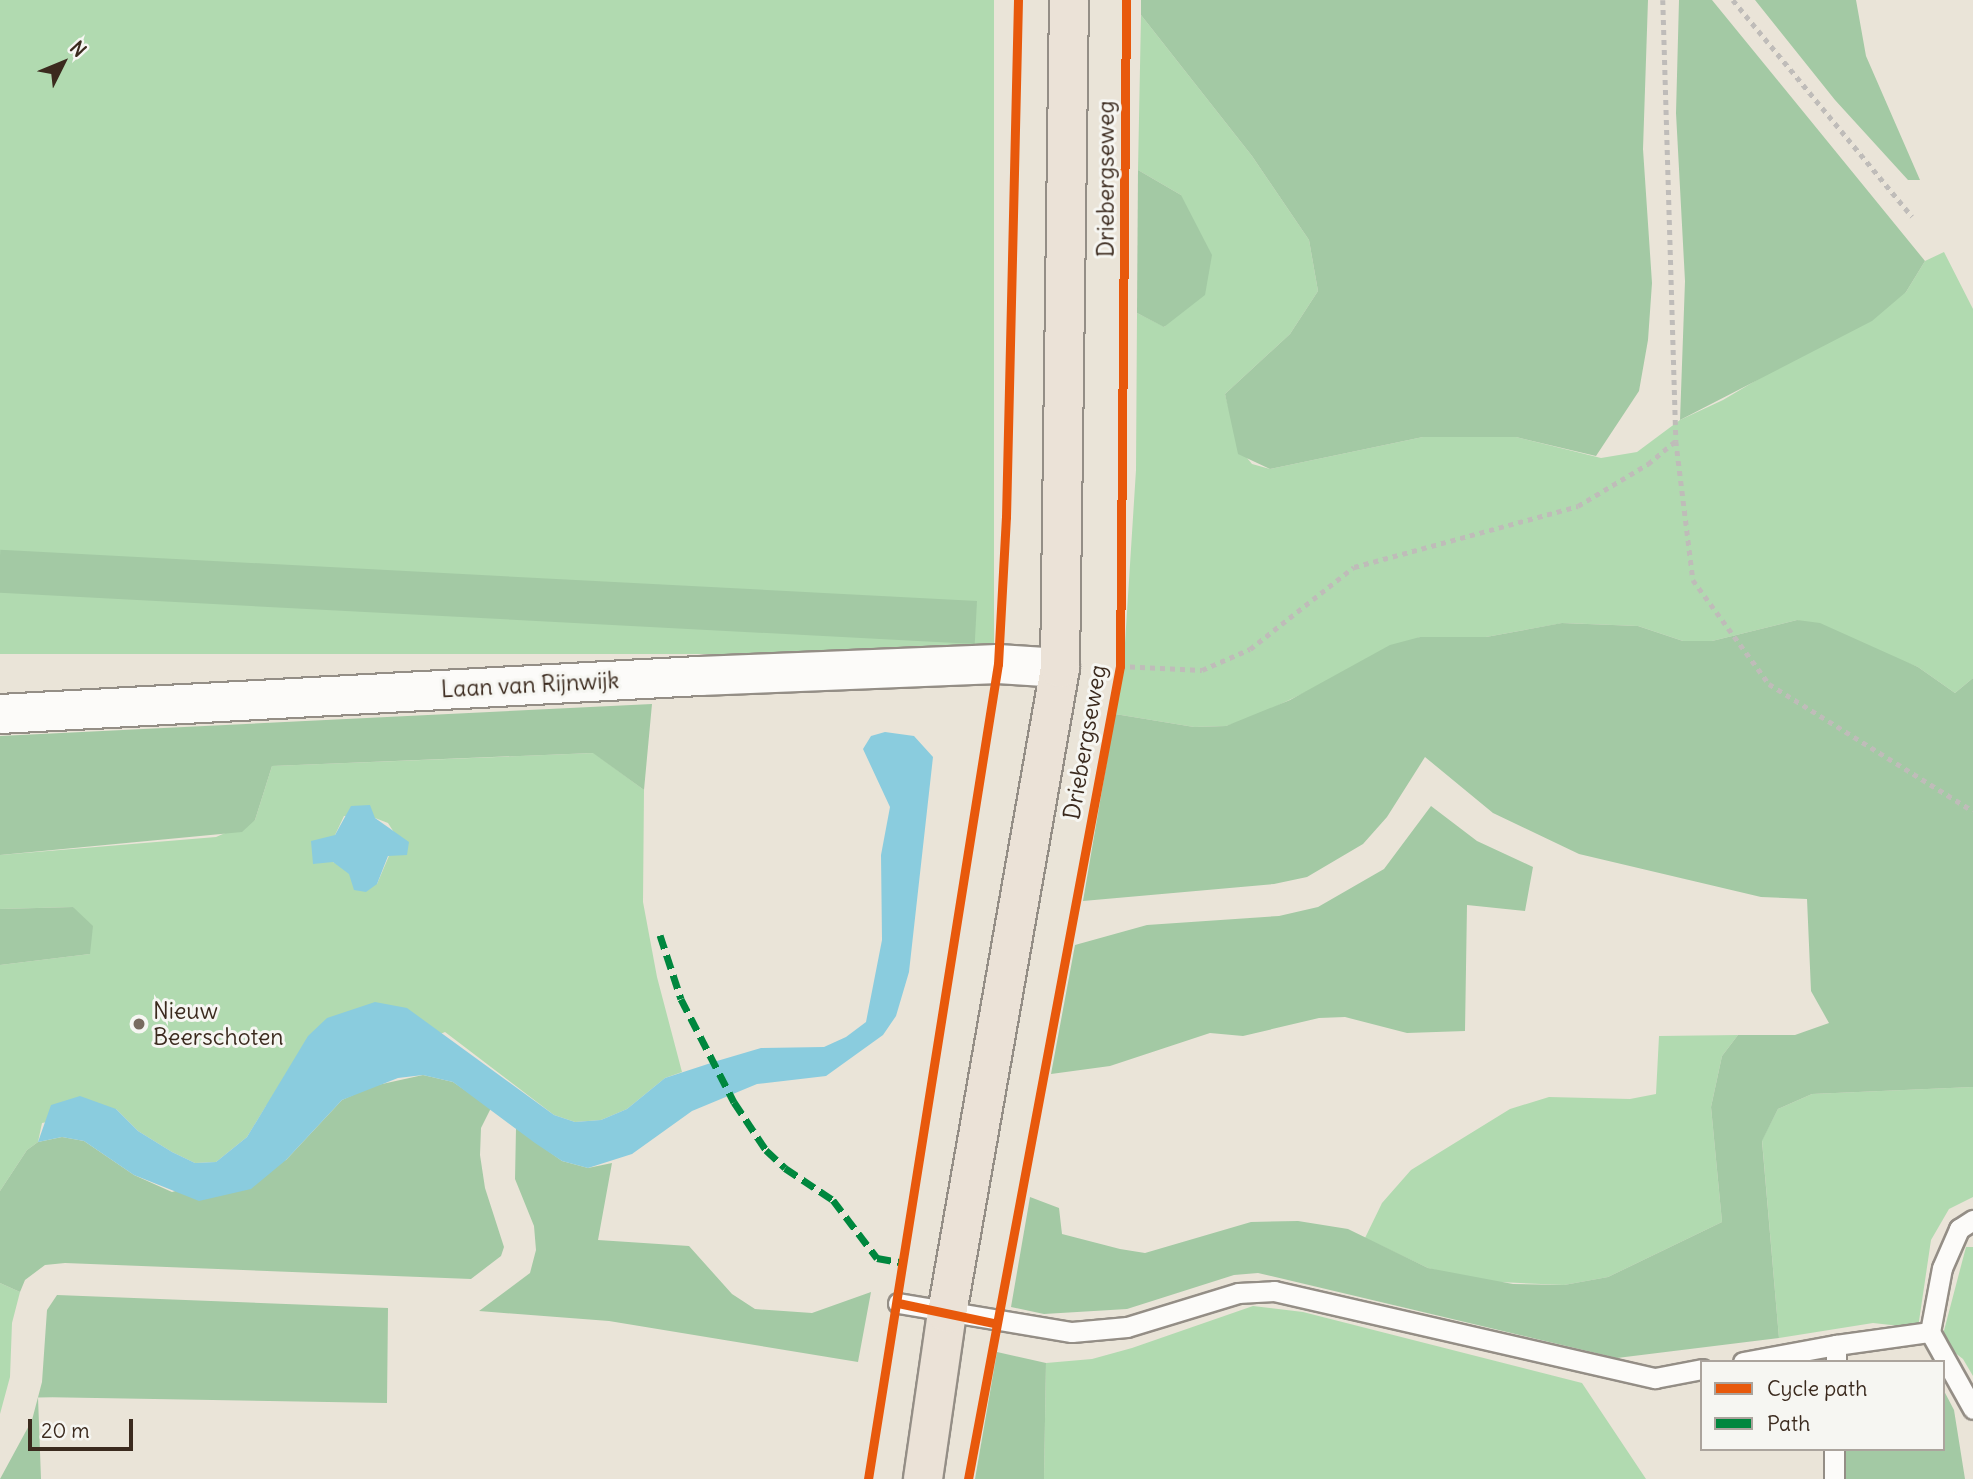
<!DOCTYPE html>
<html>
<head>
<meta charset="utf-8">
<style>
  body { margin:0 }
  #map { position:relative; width:1973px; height:1479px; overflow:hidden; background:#eae4d8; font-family:Delius,sans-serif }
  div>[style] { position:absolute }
  .green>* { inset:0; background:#b1dab0; transform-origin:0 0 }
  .forest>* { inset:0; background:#a3c9a4; transform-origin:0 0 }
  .water>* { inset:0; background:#8accde }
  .path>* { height:4.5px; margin-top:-2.25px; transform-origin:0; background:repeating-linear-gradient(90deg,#bfbcb9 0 5px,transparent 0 10px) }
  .roads { filter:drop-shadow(2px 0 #948e86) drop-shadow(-2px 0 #948e86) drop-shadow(0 2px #948e86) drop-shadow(0 -2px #948e86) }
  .service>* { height:19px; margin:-9.5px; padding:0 9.5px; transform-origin:9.5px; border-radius:9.5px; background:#fcfbf9 }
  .minor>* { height:38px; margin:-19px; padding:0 19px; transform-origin:19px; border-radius:19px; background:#fcfbf9 }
  .primary>* { height:38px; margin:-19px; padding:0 19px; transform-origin:19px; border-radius:19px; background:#ebe2d7 }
  .quiet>* { height:7px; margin-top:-3.5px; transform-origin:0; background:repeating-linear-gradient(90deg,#00873e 0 14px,transparent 0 21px) }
  .cycleway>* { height:9px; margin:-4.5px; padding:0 4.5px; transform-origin:4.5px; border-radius:4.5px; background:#e8590c }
  .dots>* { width:19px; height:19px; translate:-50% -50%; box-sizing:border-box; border:4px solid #f6f6f2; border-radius:50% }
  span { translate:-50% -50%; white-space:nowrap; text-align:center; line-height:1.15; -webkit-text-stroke:6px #f6f6f2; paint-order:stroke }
  .street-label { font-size:23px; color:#3b2a1e }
  .poi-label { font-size:23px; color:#3b2a1e }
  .left { translate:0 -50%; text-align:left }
  .legend { position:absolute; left:1700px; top:1360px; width:245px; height:91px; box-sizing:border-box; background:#f6f6f2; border:2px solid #aba49d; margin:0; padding:9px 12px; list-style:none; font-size:21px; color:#3b2a1e }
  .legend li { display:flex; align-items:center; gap:14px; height:35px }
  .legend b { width:35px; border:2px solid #aba49d }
  .north { position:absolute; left:28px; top:28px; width:70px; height:70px; -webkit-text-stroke:5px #f6f6f2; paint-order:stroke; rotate:47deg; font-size:19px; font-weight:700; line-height:28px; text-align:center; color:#3b2a1e }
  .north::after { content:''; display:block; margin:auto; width:24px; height:32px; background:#3b2a1e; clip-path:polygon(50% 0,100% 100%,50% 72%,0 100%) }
  .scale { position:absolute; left:28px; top:1419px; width:105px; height:32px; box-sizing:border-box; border:4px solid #3b2a1e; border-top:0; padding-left:9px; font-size:21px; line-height:24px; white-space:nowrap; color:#3b2a1e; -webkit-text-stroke:5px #f6f6f2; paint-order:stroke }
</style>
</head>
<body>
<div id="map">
  <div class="green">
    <div style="left:0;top:0;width:994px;height:654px"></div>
    <div style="clip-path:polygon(1141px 15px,1252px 156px,1309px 240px,1318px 291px,1290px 334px,1225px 394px,1239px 448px,1252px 464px,1270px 469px,1423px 437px,1516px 437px,1601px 458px,1637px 452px,1680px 420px,1723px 400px,1906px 292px,1925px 261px,1944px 252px,1973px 309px,1973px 678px,1955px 693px,1918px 667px,1797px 620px,1712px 641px,1683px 641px,1638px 626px,1563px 623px,1486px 637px,1420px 637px,1254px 717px,1226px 726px,1194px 727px,1115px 714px,1124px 659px,1136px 470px,1137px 313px,1165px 327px,1181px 195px,1138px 170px)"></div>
    <div style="clip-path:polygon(evenodd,594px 753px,644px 790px,643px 902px,657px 977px,682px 1072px,665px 1078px,627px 1109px,601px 1120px,575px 1122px,554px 1115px,445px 1032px,266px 1106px,247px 1137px,216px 1162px,195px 1163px,172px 1152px,138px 1131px,116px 1109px,42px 1123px,38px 1142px,27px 1150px,0 1191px,0 965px,90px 954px,73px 907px,0 909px,0 855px,216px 837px,255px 820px,272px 766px,594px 753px,344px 816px,375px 818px,388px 823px,397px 837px,377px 884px,333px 862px,335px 835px,344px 816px)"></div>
    <div style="clip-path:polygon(1738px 1035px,1722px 1056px,1711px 1107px,1722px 1222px,1608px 1277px,1564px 1285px,1477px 1281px,1428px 1268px,1365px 1238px,1382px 1203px,1411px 1170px,1510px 1109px,1549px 1097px,1630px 1099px,1656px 1094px,1659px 1036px)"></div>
    <div style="clip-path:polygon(1973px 1087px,1973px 1197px,1949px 1209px,1931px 1240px,1918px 1328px,1873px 1323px,1779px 1338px,1762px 1140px,1778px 1109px,1812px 1094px)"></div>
    <div style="clip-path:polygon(1966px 1247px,1973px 1247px,1973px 1376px,1963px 1359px,1941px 1342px)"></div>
    <div style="clip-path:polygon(0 1283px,20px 1292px,12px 1323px,10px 1377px,0 1414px)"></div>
    <div style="clip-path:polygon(1253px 1306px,1303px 1312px,1582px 1383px,1646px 1479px,1044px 1479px,1046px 1363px,1092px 1359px,1132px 1348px)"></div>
  </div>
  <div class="forest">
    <div style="clip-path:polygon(1141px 0,1648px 0,1643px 149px,1652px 283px,1648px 340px,1639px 391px,1596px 456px,1516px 437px,1423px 437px,1270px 469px,1238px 454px,1225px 394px,1290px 334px,1318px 291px,1309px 240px,1252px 156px,1141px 15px)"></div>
    <div style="clip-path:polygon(1679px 0,1712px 0,1925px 261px,1906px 292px,1872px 321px,1680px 420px,1685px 281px,1676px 113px)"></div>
    <div style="clip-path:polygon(1755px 0,1856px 0,1866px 56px,1920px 180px,1908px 180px,1835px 100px)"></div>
    <div style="clip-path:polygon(1138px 170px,1181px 195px,1212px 255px,1205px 295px,1164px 327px,1137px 313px)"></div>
    <div style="left:977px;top:601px;width:43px;height:978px;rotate:93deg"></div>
    <div style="clip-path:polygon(1797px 620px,1820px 623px,1918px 667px,1955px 693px,1973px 678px,1973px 1087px,1812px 1094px,1778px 1109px,1762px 1141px,1779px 1338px,1617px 1358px,1258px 1273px,1234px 1275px,1127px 1309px,1044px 1314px,1011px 1307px,1030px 1197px,1059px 1208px,1062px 1234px,1120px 1249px,1145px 1253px,1251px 1222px,1298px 1221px,1348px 1229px,1428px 1268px,1513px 1284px,1564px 1285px,1608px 1277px,1722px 1222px,1711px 1107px,1722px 1056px,1738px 1035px,1795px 1035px,1829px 1023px,1811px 991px,1807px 899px,1761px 897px,1579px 854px,1493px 813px,1425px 757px,1387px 817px,1363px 844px,1307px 877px,1274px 884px,1083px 901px,1115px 714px,1194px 727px,1226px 726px,1290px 700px,1390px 645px,1420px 637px,1486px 637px,1562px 623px,1638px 626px,1683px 641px,1712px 641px)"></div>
    <div style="clip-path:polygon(652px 704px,644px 790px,593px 753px,272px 766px,255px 820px,242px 832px,0 855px,0 736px)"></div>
    <div style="clip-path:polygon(1431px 806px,1477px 841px,1533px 867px,1525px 911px,1467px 905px,1465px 1031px,1407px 1033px,1345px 1017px,1319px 1018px,1243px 1036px,1210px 1033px,1110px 1066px,1051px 1074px,1075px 945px,1147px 925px,1279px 916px,1318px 907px,1384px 869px)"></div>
    <div style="clip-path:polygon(73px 907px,93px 926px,90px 954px,0 965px,0 909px)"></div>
    <div style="clip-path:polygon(423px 1075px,453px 1082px,491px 1108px,481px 1128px,480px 1155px,485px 1188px,504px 1247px,501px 1256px,471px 1279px,65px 1263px,45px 1265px,25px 1280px,20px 1292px,0 1283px,0 1191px,27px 1150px,38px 1142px,62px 1137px,84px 1141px,134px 1175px,172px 1192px,286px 1160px,342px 1100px,373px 1086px)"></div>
    <div style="clip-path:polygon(516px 1128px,562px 1161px,588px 1168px,612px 1163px,598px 1240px,689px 1246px,732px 1294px,755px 1309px,812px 1313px,871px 1292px,858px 1362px,609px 1321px,479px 1311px,530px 1273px,536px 1250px,534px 1226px,515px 1179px)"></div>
    <div style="clip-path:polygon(57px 1295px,388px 1308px,387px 1403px,38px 1397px,41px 1479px,0 1479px,32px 1420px,42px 1382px,47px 1310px)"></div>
    <div style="clip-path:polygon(997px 1352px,1046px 1363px,1044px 1479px,975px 1479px)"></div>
    <div style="clip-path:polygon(1943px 1389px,1954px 1410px,1965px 1479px,1839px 1479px,1842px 1449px,1943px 1449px)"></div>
  </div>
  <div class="water">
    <div style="clip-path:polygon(885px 732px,914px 736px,933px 757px,909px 972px,896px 1016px,883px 1035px,826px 1076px,757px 1084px,692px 1111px,632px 1154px,588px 1168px,562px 1161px,535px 1143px,453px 1082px,423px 1075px,398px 1078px,342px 1100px,286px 1160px,251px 1189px,199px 1201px,134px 1175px,84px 1141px,62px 1137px,38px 1142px,51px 1105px,80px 1096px,116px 1109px,138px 1131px,172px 1152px,195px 1163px,216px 1162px,247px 1137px,308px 1036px,327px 1018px,375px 1002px,407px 1008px,554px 1115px,575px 1122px,601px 1120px,627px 1109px,665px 1078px,717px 1061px,761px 1048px,824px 1047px,846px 1037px,866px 1022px,882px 940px,881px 855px,890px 807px,863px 749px,871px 736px)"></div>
    <div style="clip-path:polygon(370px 805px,375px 818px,409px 842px,407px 855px,388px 856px,377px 884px,366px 892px,354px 890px,349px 874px,333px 862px,313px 864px,311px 841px,335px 835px,351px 806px)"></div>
  </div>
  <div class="path">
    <div style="left:1663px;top:0;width:441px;rotate:88.3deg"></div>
    <div style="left:1676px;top:441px;width:140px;rotate:83deg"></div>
    <div style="left:1693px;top:580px;width:129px;rotate:53.8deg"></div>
    <div style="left:1769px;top:684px;width:240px;rotate:31.9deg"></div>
    <div style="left:1733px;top:0;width:281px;rotate:50.4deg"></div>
    <div style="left:1120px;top:666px;width:82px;rotate:2.8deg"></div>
    <div style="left:1202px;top:670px;width:52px;rotate:-23.6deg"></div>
    <div style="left:1250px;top:649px;width:132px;rotate:-38.3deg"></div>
    <div style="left:1354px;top:567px;width:232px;rotate:-15.2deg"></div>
    <div style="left:1578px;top:506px;width:82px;rotate:-31deg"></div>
    <div style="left:1648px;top:464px;width:35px;rotate:-40deg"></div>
  </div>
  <div class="roads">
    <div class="service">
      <div style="left:898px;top:1303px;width:176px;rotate:9.5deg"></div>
      <div style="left:1072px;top:1332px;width:55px;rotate:-5.2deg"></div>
      <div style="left:1127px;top:1327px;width:116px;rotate:-17deg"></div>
      <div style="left:1238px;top:1293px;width:36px;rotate:-3deg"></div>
      <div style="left:1274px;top:1291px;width:391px;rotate:12.9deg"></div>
      <div style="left:1655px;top:1378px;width:48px;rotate:-10.8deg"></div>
      <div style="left:1930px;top:1332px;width:88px;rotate:60.8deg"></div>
      <div style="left:1743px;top:1362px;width:95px;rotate:-10.4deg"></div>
      <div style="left:1836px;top:1362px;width:17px;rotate:-90deg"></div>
      <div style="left:1836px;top:1345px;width:95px;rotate:-7.9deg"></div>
      <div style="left:1930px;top:1332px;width:65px;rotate:-79.4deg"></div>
      <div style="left:1942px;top:1268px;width:43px;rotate:-66.4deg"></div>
      <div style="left:1959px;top:1229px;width:17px;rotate:-33deg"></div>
      <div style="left:1834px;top:1479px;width:30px;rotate:-90deg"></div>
    </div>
    <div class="minor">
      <div style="left:0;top:714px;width:701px;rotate:-3.11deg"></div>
      <div style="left:700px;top:676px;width:298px;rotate:-2.3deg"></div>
      <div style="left:998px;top:664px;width:62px;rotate:3.7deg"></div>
    </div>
    <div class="primary">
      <div style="left:923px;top:1479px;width:168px;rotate:-81.8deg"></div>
      <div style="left:947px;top:1313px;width:655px;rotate:-80.06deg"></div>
      <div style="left:1060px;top:668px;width:668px;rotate:-89.23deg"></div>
    </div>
  </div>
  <div class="quiet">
    <div style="left:660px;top:935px;width:67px;rotate:71.8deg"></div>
    <div style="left:681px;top:999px;width:116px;rotate:62.8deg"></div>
    <div style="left:734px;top:1102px;width:58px;rotate:56.3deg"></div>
    <div style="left:766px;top:1150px;width:26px;rotate:43deg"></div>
    <div style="left:785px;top:1168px;width:58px;rotate:33.7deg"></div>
    <div style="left:833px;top:1200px;width:73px;rotate:52.8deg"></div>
    <div style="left:877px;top:1258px;width:27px;rotate:10deg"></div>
  </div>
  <div class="cycleway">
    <div style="left:898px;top:1303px;width:98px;rotate:11.8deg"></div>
    <div style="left:868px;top:1479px;width:825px;rotate:-80.94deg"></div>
    <div style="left:998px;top:664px;width:147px;rotate:-86.9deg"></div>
    <div style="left:1006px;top:517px;width:517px;rotate:-88.67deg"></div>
    <div style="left:968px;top:1479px;width:827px;rotate:-79.41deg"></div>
    <div style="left:1120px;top:666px;width:666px;rotate:-89.48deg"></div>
  </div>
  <div class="dots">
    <div style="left:139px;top:1024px;background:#786b5f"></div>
  </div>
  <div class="street-label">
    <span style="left:1106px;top:179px;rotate:-90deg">Driebergseweg</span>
    <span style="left:530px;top:685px;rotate:-3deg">Laan van Rijnwijk</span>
    <span style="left:1085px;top:742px;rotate:-80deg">Driebergseweg</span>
  </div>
  <div class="poi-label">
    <span class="left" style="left:153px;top:1024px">Nieuw<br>Beerschoten</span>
  </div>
  <ul class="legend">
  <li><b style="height:9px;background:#e8590c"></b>Cycle path</li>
  <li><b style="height:9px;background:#00873e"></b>Path</li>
  </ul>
  <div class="north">N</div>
  <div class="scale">20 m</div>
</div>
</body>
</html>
